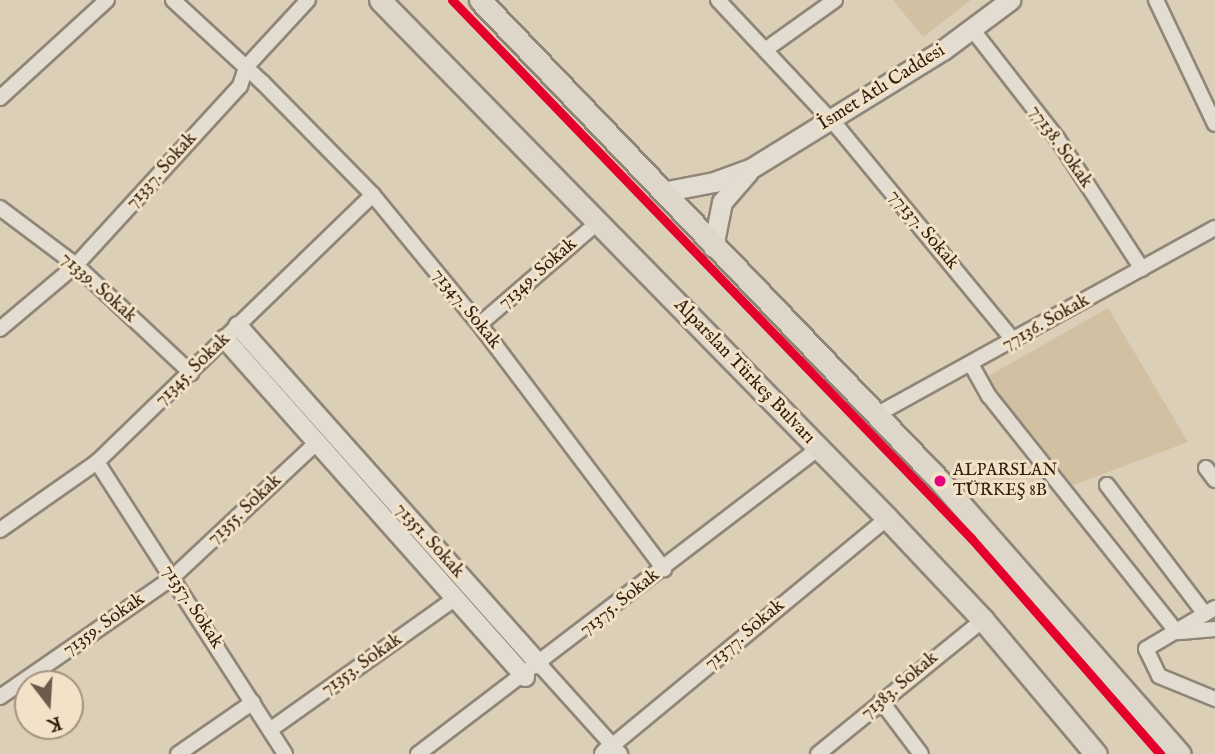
<!DOCTYPE html>
<html>
<head>
<meta charset="utf-8">
<style>
  body { margin:0 }
  #map { position:relative; width:1215px; height:754px; overflow:hidden; background:#dbcfb8; font-family:"IM FELL English",serif }
  div>[style] { position:absolute }
  .green>* { inset:0; background:#d2c0a2; transform-origin:0 0 }
  .roads { filter:drop-shadow(2px 0 #908678) drop-shadow(-2px 0 #908678) drop-shadow(0 2px #908678) drop-shadow(0 -2px #908678) }
  .minor>* { height:14px; margin:-7px; padding:0 7px; transform-origin:7px; border-radius:7px; background:#e3dcd1 }
  .tertiary>* { height:18px; margin:-9px; padding:0 9px; transform-origin:9px; border-radius:9px; background:#e3dcd1 }
  .secondary>* { height:19px; margin:-9.5px; padding:0 9.5px; transform-origin:9.5px; border-radius:9.5px; background:#e3dcd1 }
  .primary>* { height:21px; margin:-10.5px; padding:0 10.5px; transform-origin:10.5px; border-radius:10.5px; background:#ded6c9 }
  .metro-1>* { height:9px; margin:-4.5px; padding:0 4.5px; transform-origin:4.5px; border-radius:4.5px; background:#e4002b }
  .dots>* { width:19px; height:19px; translate:-50% -50%; box-sizing:border-box; border:4px solid #f1e2c8; border-radius:50% }
  span { translate:-50% -50%; white-space:nowrap; text-align:center; line-height:1.15; -webkit-text-stroke:6px #f1e2c8; paint-order:stroke }
  .bus-label { font-size:17px; color:#311d0f }
  .left { translate:0 -50%; text-align:left }
  .street-label { font-size:19px; color:#311d0f }
  .north { position:absolute; left:14px; top:670px; width:70px; height:70px; box-sizing:border-box; background:#f1e2c8; border:2px solid #a4937e; border-radius:50%; rotate:163deg; font-size:19px; font-weight:700; line-height:28px; text-align:center; color:#311d0f }
  .north::after { content:''; display:block; margin:auto; width:24px; height:32px; background:#6c5b4a; clip-path:polygon(50% 0,100% 100%,50% 72%,0 100%) }
</style>
</head>
<body>
<div id="map">
  <div class="green">
    <div style="clip-path:polygon(893px 0,971px 0,923px 37px)"></div>
    <div style="clip-path:polygon(1108px 308px,1188px 442px,1063px 489px,985px 378px)"></div>
    <div style="left:239px;top:339px;width:436px;height:4px;rotate:48deg"></div>
  </div>
  <div class="roads">
    <div class="minor">
      <div style="left:173px;top:0;width:122px;rotate:42.7deg"></div>
      <div style="left:263px;top:83px;width:157px;rotate:45.5deg"></div>
      <div style="left:373px;top:195px;width:173px;rotate:50.6deg"></div>
      <div style="left:483px;top:329px;width:301px;rotate:53deg"></div>
      <div style="left:718px;top:0;width:178px;rotate:46.8deg"></div>
      <div style="left:840px;top:130px;width:273px;rotate:50.5deg"></div>
      <div style="left:1156px;top:0;width:137px;rotate:64.6deg"></div>
      <div style="left:972px;top:29px;width:138px;rotate:52.1deg"></div>
      <div style="left:1057px;top:138px;width:156px;rotate:57deg"></div>
      <div style="left:765px;top:50px;width:86px;rotate:-35.5deg"></div>
      <div style="left:0;top:98px;width:145px;rotate:-42.5deg"></div>
      <div style="left:0;top:208px;width:95px;rotate:36.9deg"></div>
      <div style="left:76px;top:265px;width:158px;rotate:43.2deg"></div>
      <div style="left:480px;top:324px;width:155px;rotate:-40.8deg"></div>
      <div style="left:0;top:329px;width:99px;rotate:-40.1deg"></div>
      <div style="left:76px;top:265px;width:243px;rotate:-47.5deg"></div>
      <div style="left:240px;top:86px;width:20px;rotate:-72deg"></div>
      <div style="left:246px;top:67px;width:91px;rotate:-47.2deg"></div>
      <div style="left:971px;top:364px;width:37px;rotate:61deg"></div>
      <div style="left:989px;top:396px;width:302px;rotate:51.5deg"></div>
      <div style="left:876px;top:415px;width:387px;rotate:-28.9deg"></div>
      <div style="left:97px;top:462px;width:347px;rotate:57.2deg"></div>
      <div style="left:1206px;top:468px;width:15px;rotate:53deg"></div>
      <div style="left:1107px;top:485px;width:162px;rotate:52.8deg"></div>
      <div style="left:0;top:530px;width:118px;rotate:-35deg"></div>
      <div style="left:97px;top:462px;width:384px;rotate:-44.1deg"></div>
      <div style="left:1215px;top:608px;width:80px;rotate:149.3deg"></div>
      <div style="left:1146px;top:649px;width:30px;rotate:64deg"></div>
      <div style="left:1159px;top:676px;width:61px;rotate:22.3deg"></div>
      <div style="left:1181px;top:632px;width:34px;rotate:-5deg"></div>
      <div style="left:540px;top:665px;width:120px;rotate:48deg"></div>
      <div style="left:0;top:697px;width:211px;rotate:-34.7deg"></div>
      <div style="left:173px;top:577px;width:196px;rotate:-43.1deg"></div>
      <div style="left:881px;top:701px;width:66px;rotate:53deg"></div>
      <div style="left:270px;top:730px;width:226px;rotate:-35.4deg"></div>
      <div style="left:613px;top:745px;width:356px;rotate:-39.6deg"></div>
      <div style="left:178px;top:754px;width:91px;rotate:-34.7deg"></div>
      <div style="left:418px;top:754px;width:504px;rotate:-37.35deg"></div>
      <div style="left:818px;top:754px;width:213px;rotate:-39.1deg"></div>
    </div>
    <div class="tertiary">
      <div style="left:238px;top:326px;width:454px;rotate:48.3deg"></div>
      <div style="left:225px;top:339px;width:452px;rotate:48.4deg"></div>
      <div style="left:604px;top:754px;width:13px;rotate:-45deg"></div>
    </div>
    <div class="secondary">
      <div style="left:662px;top:192px;width:53px;rotate:-10.9deg"></div>
      <div style="left:714px;top:182px;width:38px;rotate:-20deg"></div>
      <div style="left:750px;top:169px;width:227px;rotate:-31.7deg"></div>
      <div style="left:943px;top:50px;width:84px;rotate:-36.7deg"></div>
      <div style="left:713px;top:247px;width:46px;rotate:-78.7deg"></div>
      <div style="left:722px;top:202px;width:40px;rotate:-49deg"></div>
    </div>
    <div class="primary">
      <div style="left:380px;top:0;width:725px;rotate:45.61deg"></div>
      <div style="left:887px;top:518px;width:140px;rotate:46.7deg"></div>
      <div style="left:983px;top:620px;width:175px;rotate:49.9deg"></div>
      <div style="left:480px;top:0;width:666px;rotate:46.28deg"></div>
      <div style="left:940px;top:481px;width:363px;rotate:48.7deg"></div>
    </div>
  </div>
  <div class="metro-1">
    <div style="left:452px;top:0;width:748px;rotate:46.03deg"></div>
    <div style="left:971px;top:538px;width:287px;rotate:48.8deg"></div>
  </div>
  <div class="dots">
    <div style="left:940px;top:481px;background:#e5007d"></div>
  </div>
  <div class="bus-label">
    <span class="left" style="left:953px;top:481px">ALPARSLAN<br>TÜRKEŞ 8B</span>
  </div>
  <div class="street-label">
    <span style="left:882px;top:88px;rotate:-32deg">İsmet Atlı Caddesi</span>
    <span style="left:1060px;top:147px;rotate:55deg">77138. Sokak</span>
    <span style="left:162px;top:171px;rotate:-48deg">71337. Sokak</span>
    <span style="left:923px;top:230px;rotate:50deg">77137. Sokak</span>
    <span style="left:538px;top:274px;rotate:-41deg">71349. Sokak</span>
    <span style="left:98px;top:288px;rotate:42deg">71339. Sokak</span>
    <span style="left:466px;top:309px;rotate:51deg">71347. Sokak</span>
    <span style="left:1046px;top:323px;rotate:-29deg">77136. Sokak</span>
    <span style="left:193px;top:370px;rotate:-44deg">71345. Sokak</span>
    <span style="left:744px;top:372px;rotate:46deg">Alparslan Türkeş Bulvarı</span>
    <span style="left:245px;top:510px;rotate:-43deg">71355. Sokak</span>
    <span style="left:429px;top:541px;rotate:48deg">71351. Sokak</span>
    <span style="left:620px;top:603px;rotate:-38deg">71375. Sokak</span>
    <span style="left:192px;top:607px;rotate:57deg">71357. Sokak</span>
    <span style="left:104px;top:625px;rotate:-35deg">71359. Sokak</span>
    <span style="left:745px;top:635px;rotate:-40deg">71377. Sokak</span>
    <span style="left:362px;top:665px;rotate:-35deg">71353. Sokak</span>
    <span style="left:900px;top:686px;rotate:-40deg">71383. Sokak</span>
  </div>
  <div class="north">K</div>
</div>
</body>
</html>
